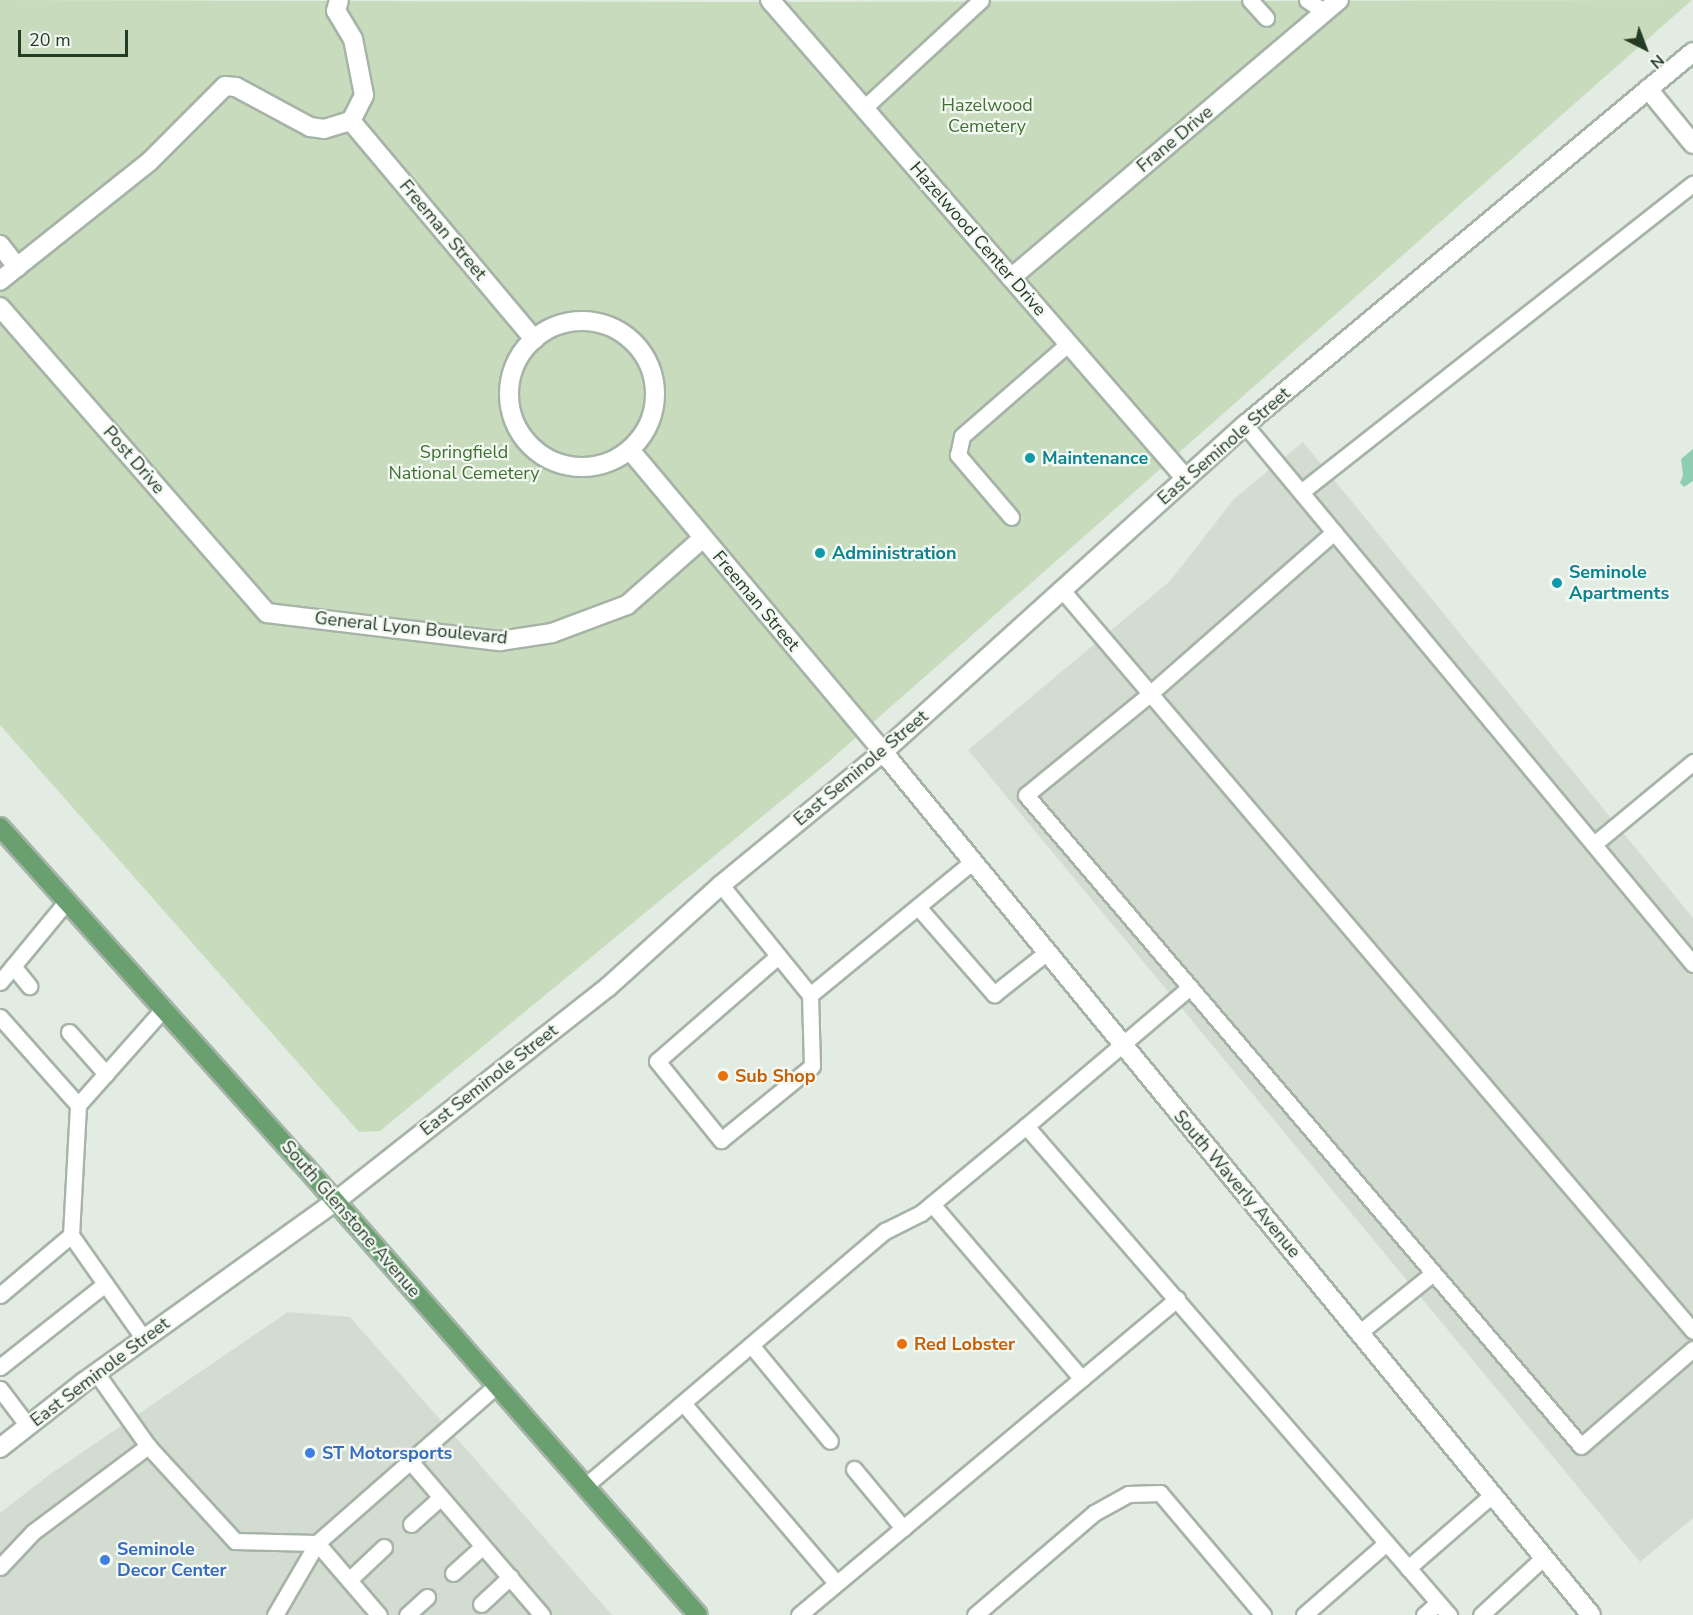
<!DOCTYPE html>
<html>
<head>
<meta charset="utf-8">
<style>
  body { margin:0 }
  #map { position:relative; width:1693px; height:1615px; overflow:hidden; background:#e3ece3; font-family:"Nunito Sans",sans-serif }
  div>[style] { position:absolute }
  .built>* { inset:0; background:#d2dcd1 }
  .green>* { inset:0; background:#c8dcbd }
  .water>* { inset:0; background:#8eceb0 }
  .roads { filter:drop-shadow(2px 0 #a6b4a7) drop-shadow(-2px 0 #a6b4a7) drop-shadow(0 2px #a6b4a7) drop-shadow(0 -2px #a6b4a7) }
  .lane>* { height:15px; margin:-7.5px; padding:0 7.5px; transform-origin:7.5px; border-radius:7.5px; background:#fff }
  .street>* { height:18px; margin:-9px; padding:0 9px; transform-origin:9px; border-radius:9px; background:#fff }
  .street>.ring { margin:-9px; padding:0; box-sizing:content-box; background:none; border:18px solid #fff; border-radius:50% }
  .secondary>* { height:18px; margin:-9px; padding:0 9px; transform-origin:9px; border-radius:9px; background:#fff }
  .primary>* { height:18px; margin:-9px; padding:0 9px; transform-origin:9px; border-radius:9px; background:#6a9f70 }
  .dots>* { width:16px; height:16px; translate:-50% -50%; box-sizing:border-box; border:3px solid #f4f8f3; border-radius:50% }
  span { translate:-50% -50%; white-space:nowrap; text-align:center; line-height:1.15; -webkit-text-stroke:4.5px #f4f8f3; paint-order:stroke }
  .park-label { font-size:18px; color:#3f7130 }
  .street-label { font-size:18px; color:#233c26 }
  .culture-label { font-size:18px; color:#0d838f; font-weight:700 }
  .left { translate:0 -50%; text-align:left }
  .food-label { font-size:18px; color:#c56008; font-weight:700 }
  .shop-label { font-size:18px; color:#366cbe; font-weight:700 }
  .north { position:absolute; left:1615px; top:18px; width:60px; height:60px; -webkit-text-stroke:4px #f4f8f3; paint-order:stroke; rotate:138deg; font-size:16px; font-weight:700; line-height:24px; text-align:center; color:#233c26 }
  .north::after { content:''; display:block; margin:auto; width:21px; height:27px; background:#233c26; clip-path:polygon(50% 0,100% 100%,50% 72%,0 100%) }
  .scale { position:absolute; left:18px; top:30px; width:110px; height:27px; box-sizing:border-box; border:3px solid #233c26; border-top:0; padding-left:8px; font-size:18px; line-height:21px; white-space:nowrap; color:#233c26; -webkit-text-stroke:4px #f4f8f3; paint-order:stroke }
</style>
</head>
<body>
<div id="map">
  <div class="built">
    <div style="clip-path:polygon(1303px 442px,1693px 918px,1693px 1518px,1640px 1562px,968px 750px,1170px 581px,1234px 499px)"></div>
    <div style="clip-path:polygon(288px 1312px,350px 1317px,612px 1615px,0 1615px,0 1513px,49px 1475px)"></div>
  </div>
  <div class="green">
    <div style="clip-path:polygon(0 0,735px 2px,1692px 0,826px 764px,380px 1131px,359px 1132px,0 725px)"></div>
  </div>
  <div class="water">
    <div style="clip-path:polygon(1693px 449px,1693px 481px,1684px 487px,1680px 483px,1683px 475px,1681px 459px)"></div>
  </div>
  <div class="roads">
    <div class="lane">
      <div style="left:1250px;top:0;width:24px;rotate:48deg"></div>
      <div style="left:1307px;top:0;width:22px;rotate:34deg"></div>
      <div style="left:864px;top:108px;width:159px;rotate:-42.7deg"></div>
      <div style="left:1245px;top:425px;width:701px;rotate:50.27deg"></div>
      <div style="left:1301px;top:492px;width:499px;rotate:-38.2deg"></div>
      <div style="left:1011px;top:517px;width:82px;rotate:-130.5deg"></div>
      <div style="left:958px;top:455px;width:19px;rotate:-78deg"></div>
      <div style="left:962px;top:436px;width:140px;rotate:-41deg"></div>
      <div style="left:1334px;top:532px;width:244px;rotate:138.7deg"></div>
      <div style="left:1151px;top:693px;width:161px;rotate:140.8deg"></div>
      <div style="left:1026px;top:795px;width:855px;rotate:49.55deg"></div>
      <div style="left:1581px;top:1446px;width:148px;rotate:-40.9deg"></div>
      <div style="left:1062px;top:590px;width:973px;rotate:49.58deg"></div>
      <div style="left:1594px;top:844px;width:129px;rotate:-39.6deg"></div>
      <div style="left:721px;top:885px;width:141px;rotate:51deg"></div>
      <div style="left:810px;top:995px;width:210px;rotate:-39.4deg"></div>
      <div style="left:918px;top:907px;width:116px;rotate:48.9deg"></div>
      <div style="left:994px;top:994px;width:68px;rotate:-38.4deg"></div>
      <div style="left:778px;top:956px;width:160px;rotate:139deg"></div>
      <div style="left:657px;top:1061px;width:102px;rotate:51deg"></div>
      <div style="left:721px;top:1140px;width:117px;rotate:-39.1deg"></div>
      <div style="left:812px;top:1066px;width:71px;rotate:-91.6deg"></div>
      <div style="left:13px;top:966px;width:26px;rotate:51deg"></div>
      <div style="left:0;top:982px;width:104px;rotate:-50.5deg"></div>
      <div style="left:1190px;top:987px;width:215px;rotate:139.7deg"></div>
      <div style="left:1026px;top:1126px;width:647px;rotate:49.14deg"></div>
      <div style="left:0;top:1017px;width:118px;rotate:48.4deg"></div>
      <div style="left:69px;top:1032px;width:56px;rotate:48.6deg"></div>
      <div style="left:932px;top:1204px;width:230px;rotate:49.4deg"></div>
      <div style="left:0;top:1295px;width:93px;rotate:-40.2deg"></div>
      <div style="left:1360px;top:1332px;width:94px;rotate:-38.9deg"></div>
      <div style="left:144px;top:1339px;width:127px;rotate:-125.1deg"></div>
      <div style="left:71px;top:1235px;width:130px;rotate:-86.9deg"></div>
      <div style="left:78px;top:1105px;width:130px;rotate:-48.4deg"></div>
      <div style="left:751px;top:1345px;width:124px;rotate:50.5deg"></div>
      <div style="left:0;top:1367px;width:134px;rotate:-38.3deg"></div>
      <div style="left:97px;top:1374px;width:88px;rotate:54.7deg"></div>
      <div style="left:148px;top:1446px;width:129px;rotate:47.5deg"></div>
      <div style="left:235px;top:1541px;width:82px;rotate:1.4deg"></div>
      <div style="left:317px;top:1543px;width:240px;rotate:-41.3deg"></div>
      <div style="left:0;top:1389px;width:46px;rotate:52.9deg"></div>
      <div style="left:683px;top:1403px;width:236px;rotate:49.6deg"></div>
      <div style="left:410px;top:1461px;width:203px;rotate:49.4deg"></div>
      <div style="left:854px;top:1469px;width:77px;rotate:50.3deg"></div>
      <div style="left:585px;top:1486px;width:394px;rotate:-40.4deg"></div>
      <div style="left:885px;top:1231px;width:40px;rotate:-26.6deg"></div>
      <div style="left:921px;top:1213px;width:136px;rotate:-39.6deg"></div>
      <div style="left:411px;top:1524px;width:40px;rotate:-42deg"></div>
      <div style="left:0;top:1567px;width:48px;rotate:-46.7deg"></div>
      <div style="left:33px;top:1532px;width:144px;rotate:-36.8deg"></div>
      <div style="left:1408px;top:1568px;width:113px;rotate:-41deg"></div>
      <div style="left:453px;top:1573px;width:40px;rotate:-42deg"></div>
      <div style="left:349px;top:1580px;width:48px;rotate:-43.3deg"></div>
      <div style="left:481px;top:1604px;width:40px;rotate:-43deg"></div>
      <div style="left:275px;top:1615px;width:83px;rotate:-59.7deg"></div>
      <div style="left:317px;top:1543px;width:95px;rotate:49.3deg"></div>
      <div style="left:407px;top:1615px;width:27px;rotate:-42deg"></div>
      <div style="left:799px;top:1615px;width:493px;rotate:-39.9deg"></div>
      <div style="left:975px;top:1615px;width:157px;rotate:-40.6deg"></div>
      <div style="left:1094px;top:1513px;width:39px;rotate:-29deg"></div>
      <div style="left:1128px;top:1494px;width:32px;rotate:-2deg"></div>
      <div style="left:1160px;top:1493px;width:160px;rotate:49.8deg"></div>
      <div style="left:1304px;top:1615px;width:108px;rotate:-41.2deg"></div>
      <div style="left:1424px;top:1615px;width:18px;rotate:-41deg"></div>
      <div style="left:1481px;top:1615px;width:86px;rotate:-42.6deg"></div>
    </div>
    <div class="street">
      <div style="left:770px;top:0;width:634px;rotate:49.03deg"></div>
      <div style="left:1648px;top:89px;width:71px;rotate:50.7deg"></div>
      <div style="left:351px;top:121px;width:285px;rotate:50deg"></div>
      <div style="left:0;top:245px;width:28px;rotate:52deg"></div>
      <div style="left:17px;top:267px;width:22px;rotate:141deg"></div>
      <div style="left:17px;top:267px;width:169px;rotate:-38.5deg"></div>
      <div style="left:149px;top:162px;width:107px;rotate:-45deg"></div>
      <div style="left:225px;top:86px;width:11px;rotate:5deg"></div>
      <div style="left:236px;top:87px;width:84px;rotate:28.4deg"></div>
      <div style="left:310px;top:127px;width:14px;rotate:8deg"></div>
      <div style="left:324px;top:129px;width:28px;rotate:-17deg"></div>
      <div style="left:351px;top:121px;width:29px;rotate:-63deg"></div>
      <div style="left:364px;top:95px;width:57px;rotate:-101.1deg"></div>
      <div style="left:353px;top:39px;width:33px;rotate:-121deg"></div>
      <div style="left:336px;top:11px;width:11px;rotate:-75deg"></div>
      <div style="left:1011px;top:278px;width:430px;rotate:-40.3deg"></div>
      <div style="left:0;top:307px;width:406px;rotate:48.9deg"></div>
      <div style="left:267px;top:613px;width:235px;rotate:6.9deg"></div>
      <div style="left:500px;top:641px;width:53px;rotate:-8.7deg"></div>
      <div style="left:552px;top:633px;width:80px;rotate:-20.5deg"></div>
      <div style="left:627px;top:605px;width:101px;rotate:-41.4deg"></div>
      <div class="ring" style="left:509px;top:321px;width:128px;height:128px"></div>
      <div style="left:630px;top:450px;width:394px;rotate:50deg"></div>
      <div style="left:883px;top:752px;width:1116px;rotate:50.63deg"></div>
    </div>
    <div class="secondary">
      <div style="left:0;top:1448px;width:107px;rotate:-38.2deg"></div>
      <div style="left:84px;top:1382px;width:310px;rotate:-35.7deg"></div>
      <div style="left:336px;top:1201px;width:346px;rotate:-38.2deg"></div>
      <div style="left:608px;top:987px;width:152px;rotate:-42.1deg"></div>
      <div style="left:721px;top:885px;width:210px;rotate:-39.4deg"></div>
      <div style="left:883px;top:752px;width:488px;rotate:-42.1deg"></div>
      <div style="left:1245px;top:425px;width:583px;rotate:-39.78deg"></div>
    </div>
    <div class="primary">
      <div style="left:0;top:827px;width:450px;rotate:48.1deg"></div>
      <div style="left:301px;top:1162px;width:602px;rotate:48.77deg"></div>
    </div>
  </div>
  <div class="dots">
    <div style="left:1030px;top:458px;background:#0f9aa8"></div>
    <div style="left:820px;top:553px;background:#0f9aa8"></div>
    <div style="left:1557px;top:583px;background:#0f9aa8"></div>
    <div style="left:723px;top:1076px;background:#e8710a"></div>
    <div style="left:902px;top:1344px;background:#e8710a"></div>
    <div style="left:310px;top:1453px;background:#3f7fe0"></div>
    <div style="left:105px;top:1560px;background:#3f7fe0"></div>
  </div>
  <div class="park-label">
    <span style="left:987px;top:116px">Hazelwood<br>Cemetery</span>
    <span style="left:464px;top:463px">Springfield<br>National Cemetery</span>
  </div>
  <div class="street-label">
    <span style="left:1175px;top:139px;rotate:-40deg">Frane Drive</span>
    <span style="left:443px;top:230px;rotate:50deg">Freeman Street</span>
    <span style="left:978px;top:239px;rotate:49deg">Hazelwood Center Drive</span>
    <span style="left:1224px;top:446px;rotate:-41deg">East Seminole Street</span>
    <span style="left:134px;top:460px;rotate:49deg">Post Drive</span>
    <span style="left:756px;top:601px;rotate:50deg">Freeman Street</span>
    <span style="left:411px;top:628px;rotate:6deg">General Lyon Boulevard</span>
    <span style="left:861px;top:768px;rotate:-40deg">East Seminole Street</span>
    <span style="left:489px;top:1080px;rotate:-38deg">East Seminole Street</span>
    <span style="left:1237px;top:1184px;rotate:50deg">South Waverly Avenue</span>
    <span style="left:351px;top:1219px;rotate:49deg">South Glenstone Avenue</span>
    <span style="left:100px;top:1372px;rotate:-37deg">East Seminole Street</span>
  </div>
  <div class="culture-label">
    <span class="left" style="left:1042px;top:458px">Maintenance</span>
    <span class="left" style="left:832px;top:553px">Administration</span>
    <span class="left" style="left:1569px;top:583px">Seminole<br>Apartments</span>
  </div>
  <div class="food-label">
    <span class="left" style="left:735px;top:1076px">Sub Shop</span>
    <span class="left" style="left:914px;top:1344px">Red Lobster</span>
  </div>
  <div class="shop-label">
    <span class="left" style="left:322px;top:1453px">ST Motorsports</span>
    <span class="left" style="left:117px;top:1560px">Seminole<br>Decor Center</span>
  </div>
  <div class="north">N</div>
  <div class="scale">20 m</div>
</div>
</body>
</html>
